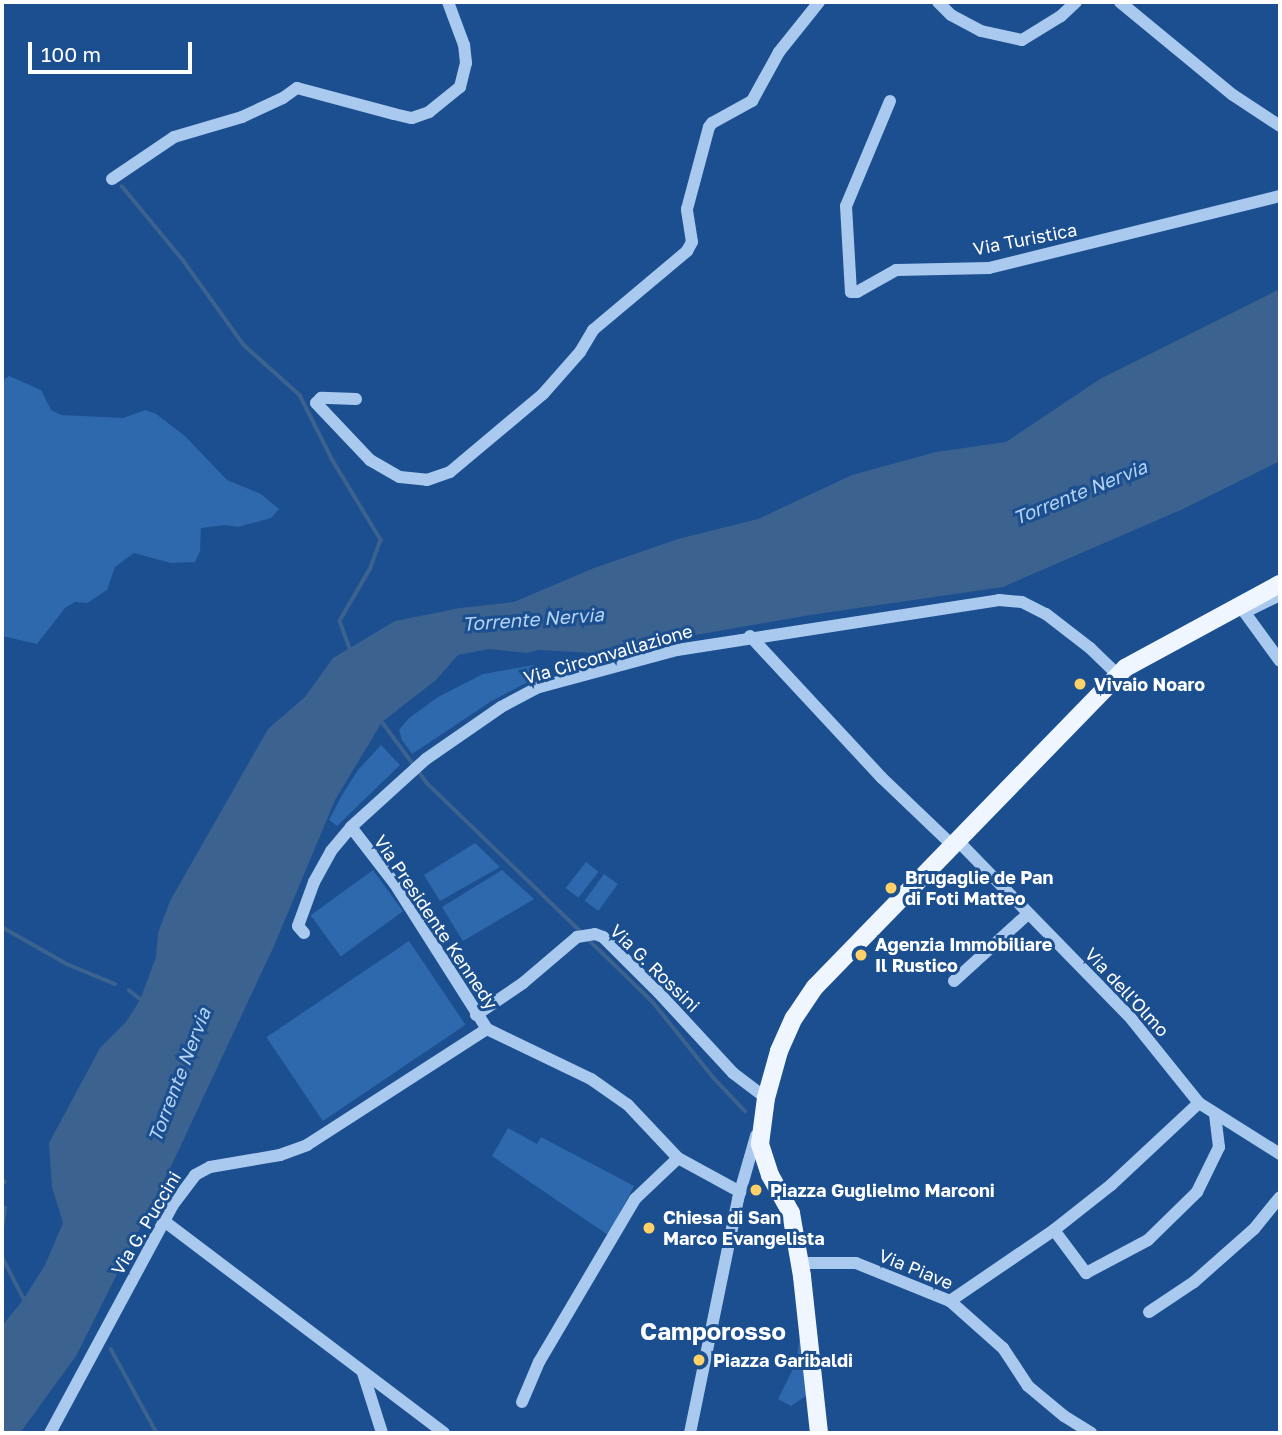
<!DOCTYPE html>
<html>
<head>
<meta charset="utf-8">
<style>
  body { margin:0 }
  #map { position:relative; width:1282px; height:1435px; overflow:hidden; background:#1b4f8f; font-family:"Golos Text",sans-serif }
  div>[style] { position:absolute }
  .green>* { inset:0; background:#2e69ad; transform-origin:0 0 }
  .water>* { inset:0; background:#3c6290 }
  .stream>* { height:3.5px; margin:-1.75px; padding:0 1.75px; transform-origin:1.75px; border-radius:1.75px; background:#3c6290 }
  .minor>* { height:12px; margin:-6px; padding:0 6px; transform-origin:6px; border-radius:6px; background:#a9c9ee }
  .major>* { height:18px; margin:-9px; padding:0 9px; transform-origin:9px; border-radius:9px; background:#f0f6ff }
  .dots>* { width:19px; height:19px; translate:-50% -50%; box-sizing:border-box; border:4px solid #1b4f8f; border-radius:50% }
  span { translate:-50% -50%; white-space:nowrap; text-align:center; line-height:1.15; -webkit-text-stroke:6px #1b4f8f; paint-order:stroke }
  .street-label { font-size:18px; color:#fff }
  .poi-label { font-size:18px; color:#fff; font-weight:700 }
  .left { translate:0 -50%; text-align:left }
  .water-label { font-size:19px; color:#b5d3f5; font-style:italic }
  .district-label { font-size:24px; color:#fff; font-weight:700 }
  .frame { position:absolute; inset:0; border:4px solid #fff; pointer-events:none }
  .scale { position:absolute; left:28px; top:42px; width:164px; height:32px; box-sizing:border-box; border:4px solid #fff; border-top:0; padding-left:9px; font-size:21px; line-height:24px; white-space:nowrap; color:#fff; -webkit-text-stroke:5px #1b4f8f; paint-order:stroke }
</style>
</head>
<body>
<div id="map">
  <div class="green">
    <div style="clip-path:polygon(9px 376px,41px 390px,51px 410px,61px 415px,123px 418px,145px 410px,156px 414px,185px 436px,227px 480px,261px 494px,279px 509px,271px 518px,238px 527px,225px 525px,201px 528px,200px 551px,195px 562px,171px 563px,134px 553px,115px 567px,107px 590px,87px 603px,75px 602px,65px 608px,37px 644px,2px 636px,2px 381px)"></div>
    <div style="clip-path:polygon(534px 665px,537px 677px,490px 702px,412px 754px,402px 740px,399px 730px,408px 719px,438px 697px,483px 674px)"></div>
    <div style="clip-path:polygon(381px 745px,400px 765px,337px 826px,329px 820px,342px 795px,358px 770px)"></div>
    <div style="clip-path:polygon(475px 843px,500px 867px,440px 901px,424px 875px)"></div>
    <div style="left:586px;top:862px;width:16px;height:33px;rotate:38deg"></div>
    <div style="left:373px;top:870px;width:51px;height:77px;rotate:54deg"></div>
    <div style="clip-path:polygon(502px 870px,534px 899px,463px 941px,442px 907px)"></div>
    <div style="left:604px;top:874px;width:17px;height:33px;rotate:36deg"></div>
    <div style="left:409px;top:941px;width:101px;height:172px;rotate:56deg"></div>
    <div style="clip-path:polygon(508px 1128px,537px 1144px,541px 1137px,634px 1186px,608px 1235px,492px 1156px)"></div>
    <div style="clip-path:polygon(803px 1335px,809px 1394px,791px 1406px,778px 1399px,796px 1363px,800px 1336px)"></div>
  </div>
  <div class="water">
    <div style="clip-path:polygon(1280px 289px,1280px 461px,1183px 509px,1003px 587px,810px 615px,593px 653px,539px 650px,527px 653px,489px 649px,458px 655px,436px 680px,382px 722px,335px 800px,274px 946px,175px 1158px,76px 1356px,20px 1433px,2px 1433px,2px 1326px,23px 1300px,45px 1265px,63px 1223px,52px 1187px,49px 1143px,100px 1048px,126px 1022px,140px 1000px,156px 957px,158px 933px,170px 901px,268px 729px,305px 697px,333px 658px,395px 621px,460px 608px,514px 602px,594px 568px,678px 539px,758px 519px,852px 475px,936px 452px,1006px 442px,1100px 379px)"></div>
  </div>
  <div class="stream">
    <div style="left:122px;top:186px;width:96px;rotate:50.5deg"></div>
    <div style="left:183px;top:260px;width:105px;rotate:54.3deg"></div>
    <div style="left:244px;top:345px;width:75px;rotate:41.8deg"></div>
    <div style="left:300px;top:395px;width:72px;rotate:63.4deg"></div>
    <div style="left:332px;top:459px;width:95px;rotate:58.8deg"></div>
    <div style="left:381px;top:540px;width:30px;rotate:110deg"></div>
    <div style="left:371px;top:568px;width:61px;rotate:120.3deg"></div>
    <div style="left:340px;top:621px;width:32px;rotate:70deg"></div>
    <div style="left:380px;top:719px;width:81px;rotate:53.6deg"></div>
    <div style="left:428px;top:784px;width:213px;rotate:44deg"></div>
    <div style="left:2px;top:927px;width:75px;rotate:29.6deg"></div>
    <div style="left:67px;top:964px;width:52px;rotate:22.6deg"></div>
    <div style="left:589px;top:940px;width:89px;rotate:44.1deg"></div>
    <div style="left:653px;top:1002px;width:96px;rotate:51.3deg"></div>
    <div style="left:713px;top:1077px;width:47px;rotate:46.7deg"></div>
    <div style="left:129px;top:990px;width:19px;rotate:39deg"></div>
    <div style="left:2px;top:1178px;width:5px;rotate:53deg"></div>
    <div style="left:2px;top:1229px;width:21px;rotate:-82deg"></div>
    <div style="left:2px;top:1256px;width:51px;rotate:62.9deg"></div>
    <div style="left:111px;top:1349px;width:96px;rotate:61.3deg"></div>
  </div>
  <div class="minor">
    <div style="left:938px;top:2px;width:18px;rotate:45deg"></div>
    <div style="left:951px;top:15px;width:34px;rotate:28deg"></div>
    <div style="left:981px;top:31px;width:42px;rotate:12.4deg"></div>
    <div style="left:1022px;top:40px;width:46px;rotate:-31.6deg"></div>
    <div style="left:1061px;top:16px;width:21px;rotate:-43deg"></div>
    <div style="left:1120px;top:2px;width:146px;rotate:39.5deg"></div>
    <div style="left:1233px;top:95px;width:56px;rotate:33.4deg"></div>
    <div style="left:890px;top:101px;width:114px;rotate:112.7deg"></div>
    <div style="left:846px;top:206px;width:86px;rotate:86.7deg"></div>
    <div style="left:851px;top:292px;width:6px"></div>
    <div style="left:857px;top:292px;width:45px;rotate:-29.4deg"></div>
    <div style="left:896px;top:270px;width:93px;rotate:-1.2deg"></div>
    <div style="left:989px;top:268px;width:300px;rotate:-13.9deg"></div>
    <div style="left:112px;top:179px;width:75px;rotate:-34.1deg"></div>
    <div style="left:174px;top:137px;width:71px;rotate:-16.4deg"></div>
    <div style="left:242px;top:117px;width:45px;rotate:-24.9deg"></div>
    <div style="left:283px;top:98px;width:17px;rotate:-36deg"></div>
    <div style="left:297px;top:88px;width:100px;rotate:15deg"></div>
    <div style="left:394px;top:114px;width:18px;rotate:13deg"></div>
    <div style="left:412px;top:118px;width:18px;rotate:-19deg"></div>
    <div style="left:429px;top:112px;width:40px;rotate:-39deg"></div>
    <div style="left:460px;top:87px;width:25px;rotate:-76deg"></div>
    <div style="left:466px;top:63px;width:18px;rotate:-96deg"></div>
    <div style="left:464px;top:45px;width:46px;rotate:-110.4deg"></div>
    <div style="left:356px;top:399px;width:35px;rotate:-178deg"></div>
    <div style="left:321px;top:398px;width:7px;rotate:135deg"></div>
    <div style="left:316px;top:403px;width:79px;rotate:46.5deg"></div>
    <div style="left:370px;top:460px;width:34px;rotate:30deg"></div>
    <div style="left:400px;top:477px;width:27px;rotate:6deg"></div>
    <div style="left:427px;top:480px;width:24px;rotate:-19deg"></div>
    <div style="left:450px;top:472px;width:121px;rotate:-40deg"></div>
    <div style="left:543px;top:394px;width:56px;rotate:-48.6deg"></div>
    <div style="left:580px;top:352px;width:26px;rotate:-59deg"></div>
    <div style="left:593px;top:330px;width:123px;rotate:-40deg"></div>
    <div style="left:687px;top:251px;width:10px;rotate:-61deg"></div>
    <div style="left:692px;top:242px;width:33px;rotate:-99deg"></div>
    <div style="left:687px;top:209px;width:85px;rotate:-75deg"></div>
    <div style="left:709px;top:127px;width:5px;rotate:-53deg"></div>
    <div style="left:712px;top:123px;width:46px;rotate:-28.8deg"></div>
    <div style="left:752px;top:101px;width:56px;rotate:-61.1deg"></div>
    <div style="left:779px;top:52px;width:64px;rotate:-51.3deg"></div>
    <div style="left:1240px;top:606px;width:68px;rotate:54deg"></div>
    <div style="left:1245px;top:612px;width:39px;rotate:-26deg"></div>
    <div style="left:750px;top:636px;width:194px;rotate:47.1deg"></div>
    <div style="left:882px;top:778px;width:97px;rotate:43.7deg"></div>
    <div style="left:351px;top:827px;width:72px;rotate:52.3deg"></div>
    <div style="left:395px;top:884px;width:172px;rotate:57.6deg"></div>
    <div style="left:487px;top:1029px;width:115px;rotate:25.7deg"></div>
    <div style="left:591px;top:1079px;width:45px;rotate:35.1deg"></div>
    <div style="left:628px;top:1105px;width:73px;rotate:46.7deg"></div>
    <div style="left:678px;top:1158px;width:71px;rotate:28.7deg"></div>
    <div style="left:957px;top:840px;width:246px;rotate:45.7deg"></div>
    <div style="left:1129px;top:1016px;width:112px;rotate:51.2deg"></div>
    <div style="left:1199px;top:1103px;width:96px;rotate:32.2deg"></div>
    <div style="left:304px;top:933px;width:9px;rotate:-131deg"></div>
    <div style="left:298px;top:926px;width:47px;rotate:-70deg"></div>
    <div style="left:314px;top:882px;width:35px;rotate:-61deg"></div>
    <div style="left:331px;top:851px;width:31px;rotate:-50deg"></div>
    <div style="left:351px;top:827px;width:101px;rotate:-42.2deg"></div>
    <div style="left:426px;top:759px;width:91px;rotate:-34.7deg"></div>
    <div style="left:501px;top:707px;width:40px;rotate:-28deg"></div>
    <div style="left:536px;top:688px;width:146px;rotate:-15.1deg"></div>
    <div style="left:677px;top:650px;width:326px;rotate:-8.8deg"></div>
    <div style="left:999px;top:600px;width:23px;rotate:5deg"></div>
    <div style="left:1022px;top:602px;width:27px;rotate:27deg"></div>
    <div style="left:1046px;top:614px;width:56px;rotate:37.7deg"></div>
    <div style="left:1090px;top:648px;width:39px;rotate:44deg"></div>
    <div style="left:954px;top:981px;width:100px;rotate:-42.2deg"></div>
    <div style="left:476px;top:1015px;width:57px;rotate:-34.2deg"></div>
    <div style="left:523px;top:983px;width:71px;rotate:-40.4deg"></div>
    <div style="left:577px;top:937px;width:18px;rotate:-9deg"></div>
    <div style="left:595px;top:934px;width:9px;rotate:21deg"></div>
    <div style="left:603px;top:937px;width:79px;rotate:45deg"></div>
    <div style="left:659px;top:993px;width:109px;rotate:47.2deg"></div>
    <div style="left:733px;top:1073px;width:41px;rotate:37.1deg"></div>
    <div style="left:164px;top:1221px;width:351px;rotate:37.1deg"></div>
    <div style="left:1054px;top:1230px;width:54px;rotate:53.3deg"></div>
    <div style="left:1086px;top:1273px;width:70px;rotate:-28deg"></div>
    <div style="left:1148px;top:1240px;width:69px;rotate:-44.4deg"></div>
    <div style="left:1197px;top:1192px;width:50px;rotate:-63.9deg"></div>
    <div style="left:1219px;top:1147px;width:33px;rotate:-97deg"></div>
    <div style="left:799px;top:1263px;width:57px"></div>
    <div style="left:856px;top:1263px;width:101px;rotate:22deg"></div>
    <div style="left:950px;top:1301px;width:71px;rotate:41.6deg"></div>
    <div style="left:1003px;top:1348px;width:45px;rotate:56.7deg"></div>
    <div style="left:1028px;top:1386px;width:47px;rotate:39.8deg"></div>
    <div style="left:1064px;top:1416px;width:32px;rotate:32deg"></div>
    <div style="left:950px;top:1301px;width:126px;rotate:-34.3deg"></div>
    <div style="left:1054px;top:1230px;width:73px;rotate:-38.3deg"></div>
    <div style="left:1111px;top:1185px;width:120px;rotate:-43deg"></div>
    <div style="left:1149px;top:1312px;width:54px;rotate:-33.7deg"></div>
    <div style="left:1194px;top:1282px;width:80px;rotate:-41.5deg"></div>
    <div style="left:1254px;top:1229px;width:41px;rotate:-50.9deg"></div>
    <div style="left:363px;top:1373px;width:63px;rotate:72.4deg"></div>
    <div style="left:522px;top:1402px;width:43px;rotate:-67deg"></div>
    <div style="left:539px;top:1362px;width:189px;rotate:-59.5deg"></div>
    <div style="left:635px;top:1199px;width:59px;rotate:-43.6deg"></div>
    <div style="left:50px;top:1433px;width:258px;rotate:-61.7deg"></div>
    <div style="left:172px;top:1206px;width:39px;rotate:-53deg"></div>
    <div style="left:195px;top:1175px;width:17px;rotate:-28deg"></div>
    <div style="left:210px;top:1167px;width:71px;rotate:-9.7deg"></div>
    <div style="left:280px;top:1155px;width:29px;rotate:-20deg"></div>
    <div style="left:307px;top:1145px;width:214px;rotate:-32.8deg"></div>
    <div style="left:690px;top:1433px;width:239px;rotate:-78.4deg"></div>
    <div style="left:738px;top:1199px;width:66px;rotate:-74.1deg"></div>
  </div>
  <div class="major">
    <div style="left:819px;top:1433px;width:158px;rotate:-96.2deg"></div>
    <div style="left:802px;top:1276px;width:64px;rotate:-99.9deg"></div>
    <div style="left:791px;top:1213px;width:43px;rotate:-118.9deg"></div>
    <div style="left:770px;top:1175px;width:33px;rotate:-108deg"></div>
    <div style="left:760px;top:1144px;width:46px;rotate:-82.6deg"></div>
    <div style="left:766px;top:1098px;width:49px;rotate:-74.5deg"></div>
    <div style="left:779px;top:1051px;width:36px;rotate:-66deg"></div>
    <div style="left:794px;top:1018px;width:37px;rotate:-56deg"></div>
    <div style="left:815px;top:987px;width:445px;rotate:-45.8deg"></div>
    <div style="left:1125px;top:668px;width:176px;rotate:-28.5deg"></div>
  </div>
  <div class="dots">
    <div style="left:1080px;top:684px;background:#ffd166"></div>
    <div style="left:891px;top:888px;background:#ffd166"></div>
    <div style="left:861px;top:955px;background:#ffd166"></div>
    <div style="left:756px;top:1190px;background:#ffd166"></div>
    <div style="left:649px;top:1228px;background:#ffd166"></div>
    <div style="left:699px;top:1360px;background:#ffd166"></div>
  </div>
  <div class="street-label">
    <span style="left:1025px;top:239px;rotate:-11deg">Via Turistica</span>
    <span style="left:608px;top:654px;rotate:-16deg">Via Circonvallazione</span>
    <span style="left:436px;top:922px;rotate:56deg">Via Presidente Kennedy</span>
    <span style="left:655px;top:968px;rotate:44deg">Via G. Rossini</span>
    <span style="left:1127px;top:992px;rotate:47deg">Via dell'Olmo</span>
    <span style="left:146px;top:1223px;rotate:-59deg">Via G. Puccini</span>
    <span style="left:916px;top:1269px;rotate:22deg">Via Piave</span>
  </div>
  <div class="poi-label">
    <span class="left" style="left:1094px;top:684px">Vivaio Noaro</span>
    <span class="left" style="left:905px;top:888px">Brugaglie de Pan<br>di Foti Matteo</span>
    <span class="left" style="left:875px;top:955px">Agenzia Immobiliare<br>Il Rustico</span>
    <span class="left" style="left:770px;top:1190px">Piazza Guglielmo Marconi</span>
    <span class="left" style="left:663px;top:1228px">Chiesa di San<br>Marco Evangelista</span>
    <span class="left" style="left:713px;top:1360px">Piazza Garibaldi</span>
  </div>
  <div class="water-label">
    <span style="left:1080px;top:492px;rotate:-22deg">Torrente Nervia</span>
    <span style="left:533px;top:619px;rotate:-4deg">Torrente Nervia</span>
    <span style="left:179px;top:1075px;rotate:-69deg">Torrente Nervia</span>
  </div>
  <div class="district-label">
    <span style="left:713px;top:1331px">Camporosso</span>
  </div>
  <div class="frame"></div>
  <div class="scale">100 m</div>
</div>
</body>
</html>
